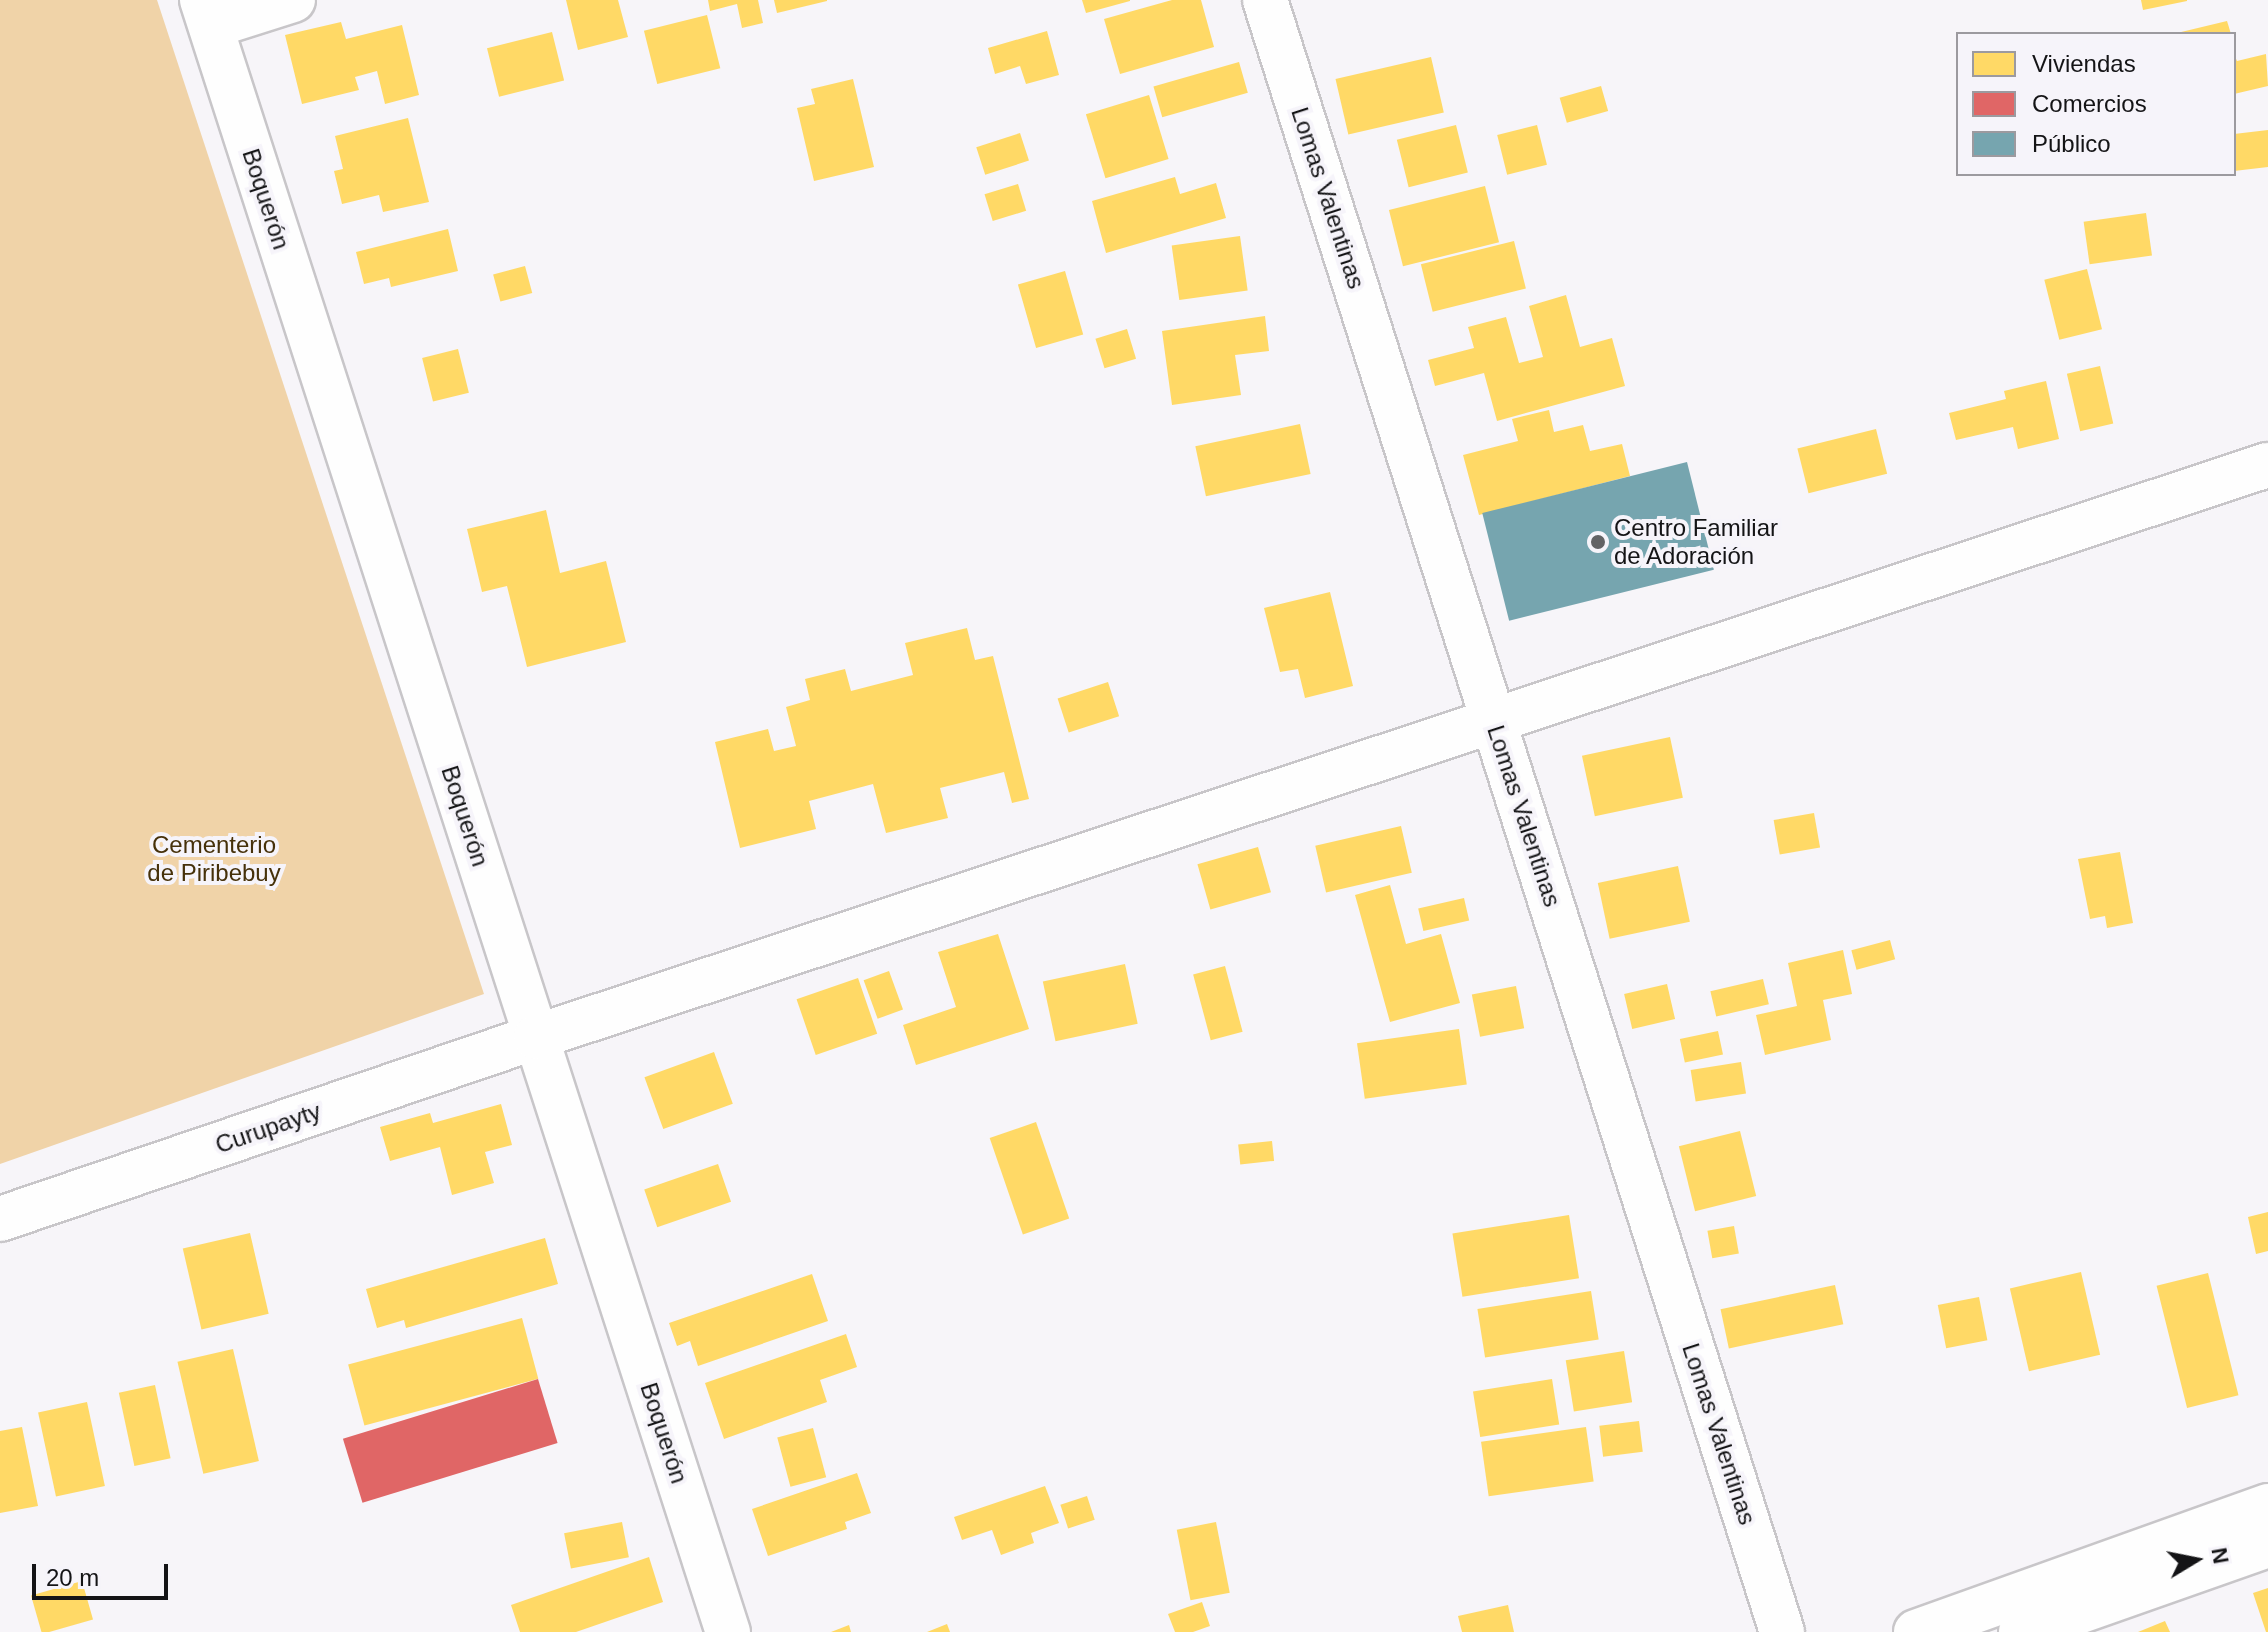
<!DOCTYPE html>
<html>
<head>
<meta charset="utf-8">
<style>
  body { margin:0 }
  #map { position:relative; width:2268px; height:1632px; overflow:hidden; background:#f7f5f9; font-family:Helvetica,sans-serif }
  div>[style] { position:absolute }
  .green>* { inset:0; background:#f0d3a8 }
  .homes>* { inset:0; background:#ffd966; transform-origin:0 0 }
  .shops>* { inset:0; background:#e06666; transform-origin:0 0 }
  .public>* { inset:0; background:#76a5af; transform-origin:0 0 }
  .roads { filter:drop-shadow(2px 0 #c8c6c9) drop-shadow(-2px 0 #c8c6c9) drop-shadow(0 2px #c8c6c9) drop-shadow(0 -2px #c8c6c9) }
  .minor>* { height:44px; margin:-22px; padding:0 22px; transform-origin:22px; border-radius:22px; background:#fefefe }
  .dots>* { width:22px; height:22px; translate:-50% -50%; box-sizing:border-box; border:4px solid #f6f4fa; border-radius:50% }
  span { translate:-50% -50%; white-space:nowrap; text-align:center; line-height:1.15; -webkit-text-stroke:8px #f6f4fa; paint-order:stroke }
  .street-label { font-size:24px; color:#141416 }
  .poi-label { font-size:24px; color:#141416 }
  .left { translate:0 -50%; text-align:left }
  .park-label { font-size:24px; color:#46310a }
  .legend { position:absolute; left:1956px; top:32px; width:280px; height:144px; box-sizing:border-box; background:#f6f4fa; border:2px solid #9c9a9f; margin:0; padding:10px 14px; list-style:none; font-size:24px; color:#141416 }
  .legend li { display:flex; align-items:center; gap:16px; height:40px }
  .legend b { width:40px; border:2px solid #9c9a9f }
  .north { position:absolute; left:2156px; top:1520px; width:80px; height:80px; -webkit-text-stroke:6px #f6f4fa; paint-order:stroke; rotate:80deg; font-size:22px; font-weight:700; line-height:32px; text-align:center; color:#141416 }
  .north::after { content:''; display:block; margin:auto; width:28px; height:36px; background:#141416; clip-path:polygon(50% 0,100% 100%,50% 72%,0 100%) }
  .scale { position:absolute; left:32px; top:1564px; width:136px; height:36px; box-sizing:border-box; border:4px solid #141416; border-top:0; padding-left:10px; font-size:24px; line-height:28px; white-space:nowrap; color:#141416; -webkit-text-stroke:6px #f6f4fa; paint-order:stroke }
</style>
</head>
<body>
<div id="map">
  <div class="green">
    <div style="clip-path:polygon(0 0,157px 0,484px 994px,0 1164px)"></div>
  </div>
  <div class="homes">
    <div style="clip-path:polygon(566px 0,618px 0,628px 37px,578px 50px)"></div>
    <div style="clip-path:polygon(708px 0,758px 0,763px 23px,742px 28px,737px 4px,710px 11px)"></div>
    <div style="clip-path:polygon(774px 0,827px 0,827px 1px,777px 13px)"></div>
    <div style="clip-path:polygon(1082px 0,1130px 0,1130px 1px,1086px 13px)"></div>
    <div style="clip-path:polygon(1172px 0,1201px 0,1214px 47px,1120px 74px,1104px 19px)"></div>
    <div style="clip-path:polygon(2141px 0,2187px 0,2187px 1px,2143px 10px)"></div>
    <div style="left:707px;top:15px;width:55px;height:65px;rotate:76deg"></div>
    <div style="clip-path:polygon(2227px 21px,2231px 34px,2177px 34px,2177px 33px)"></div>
    <div style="clip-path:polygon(341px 22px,346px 39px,402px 25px,419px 95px,385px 104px,377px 71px,355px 77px,359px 90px,302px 104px,285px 35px)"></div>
    <div style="clip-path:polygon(1047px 31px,1059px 75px,1026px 84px,1020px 66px,995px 74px,988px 48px)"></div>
    <div style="left:552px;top:32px;width:50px;height:67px;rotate:76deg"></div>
    <div style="clip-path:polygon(2234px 54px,2237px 61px,2266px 54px,2268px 86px,2234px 94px)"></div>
    <div style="left:1431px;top:57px;width:57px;height:98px;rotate:77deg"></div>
    <div style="left:1239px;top:62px;width:32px;height:89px;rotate:74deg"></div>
    <div style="clip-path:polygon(853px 79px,874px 167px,814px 181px,797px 108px,815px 104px,811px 89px)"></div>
    <div style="left:1601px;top:86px;width:26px;height:43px;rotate:74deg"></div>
    <div style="left:1149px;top:95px;width:67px;height:66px;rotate:73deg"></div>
    <div style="clip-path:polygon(408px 118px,429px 202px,383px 212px,379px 195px,342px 204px,334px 171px,343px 169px,335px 136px)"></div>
    <div style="left:1456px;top:125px;width:49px;height:61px;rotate:76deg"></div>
    <div style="left:1537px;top:125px;width:41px;height:41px;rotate:76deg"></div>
    <div style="clip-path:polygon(2268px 130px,2268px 167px,2234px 171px,2234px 134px)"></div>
    <div style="left:1020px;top:133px;width:29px;height:46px;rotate:72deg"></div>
    <div style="clip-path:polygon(1175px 177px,1180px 194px,1216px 183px,1226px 218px,1106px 253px,1092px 201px)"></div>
    <div style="left:1018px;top:184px;width:28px;height:35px;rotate:73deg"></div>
    <div style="left:1485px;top:186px;width:58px;height:99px;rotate:76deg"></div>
    <div style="left:2146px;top:213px;width:43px;height:63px;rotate:82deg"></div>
    <div style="clip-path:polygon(448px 229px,458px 271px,391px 287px,389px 278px,364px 284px,356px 252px)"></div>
    <div style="left:1240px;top:236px;width:55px;height:69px;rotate:82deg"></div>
    <div style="left:1514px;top:241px;width:49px;height:96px;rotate:76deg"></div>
    <div style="left:525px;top:266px;width:28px;height:33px;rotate:75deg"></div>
    <div style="left:2087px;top:269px;width:62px;height:44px;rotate:76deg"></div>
    <div style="left:1065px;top:271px;width:66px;height:49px;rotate:74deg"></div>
    <div style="clip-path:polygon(1566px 295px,1580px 347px,1612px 338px,1625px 386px,1497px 421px,1484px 373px,1435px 386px,1428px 360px,1474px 348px,1468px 327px,1506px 317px,1519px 363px,1543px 357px,1529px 306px)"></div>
    <div style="clip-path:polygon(1265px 316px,1269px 351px,1235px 355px,1241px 395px,1172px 405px,1162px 331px)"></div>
    <div style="left:1127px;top:329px;width:31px;height:33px;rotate:73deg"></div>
    <div style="left:458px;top:349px;width:45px;height:37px;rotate:76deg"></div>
    <div style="left:2100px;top:366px;width:59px;height:34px;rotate:77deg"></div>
    <div style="clip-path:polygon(2046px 381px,2059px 439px,2018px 449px,2013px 427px,1956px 440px,1949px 413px,2006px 399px,2004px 391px)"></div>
    <div style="clip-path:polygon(1549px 410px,1554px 432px,1583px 425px,1590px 451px,1622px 444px,1630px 476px,1479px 515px,1463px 455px,1518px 441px,1512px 419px)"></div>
    <div style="left:1300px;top:424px;width:51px;height:107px;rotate:78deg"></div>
    <div style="left:1876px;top:429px;width:46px;height:81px;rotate:76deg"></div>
    <div style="clip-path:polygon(546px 510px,560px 573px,606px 561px,626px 642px,527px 667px,507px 586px,482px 592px,467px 529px)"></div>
    <div style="clip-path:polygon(1330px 592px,1353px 686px,1305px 698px,1298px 669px,1280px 672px,1264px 608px)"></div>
    <div style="clip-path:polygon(967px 628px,975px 660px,993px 656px,1029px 799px,1012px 803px,1004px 772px,940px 788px,948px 818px,886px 833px,873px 784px,809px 801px,816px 829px,740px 848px,715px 742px,768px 729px,774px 751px,796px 746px,786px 707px,810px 700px,805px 679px,845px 669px,851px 691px,913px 675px,905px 643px)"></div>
    <div style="left:1108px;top:682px;width:36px;height:53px;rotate:72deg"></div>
    <div style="left:1670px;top:737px;width:62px;height:90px;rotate:78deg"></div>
    <div style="left:1814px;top:813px;width:35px;height:41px;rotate:80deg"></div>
    <div style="left:1401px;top:826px;width:48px;height:88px;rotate:77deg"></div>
    <div style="left:1258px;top:847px;width:47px;height:63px;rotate:74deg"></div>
    <div style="clip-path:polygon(2120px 852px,2133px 923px,2107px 928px,2105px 916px,2090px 919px,2078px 859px)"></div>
    <div style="left:1678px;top:866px;width:57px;height:82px;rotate:78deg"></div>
    <div style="clip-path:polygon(1390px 885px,1406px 944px,1441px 934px,1460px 1003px,1390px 1022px,1355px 895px)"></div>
    <div style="left:1464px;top:898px;width:23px;height:47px;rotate:77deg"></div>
    <div style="clip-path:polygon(998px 934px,1029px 1029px,916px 1065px,903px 1025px,956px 1007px,938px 952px)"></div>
    <div style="left:1890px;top:940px;width:20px;height:40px;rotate:75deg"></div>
    <div style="clip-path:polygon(1843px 950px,1852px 994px,1823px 1000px,1831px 1040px,1765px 1055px,1756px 1015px,1797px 1006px,1788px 963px)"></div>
    <div style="left:1125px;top:964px;width:61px;height:84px;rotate:78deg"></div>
    <div style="left:1225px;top:966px;width:68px;height:33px;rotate:75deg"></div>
    <div style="left:889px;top:971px;width:41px;height:27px;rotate:70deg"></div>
    <div style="left:858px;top:978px;width:59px;height:65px;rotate:71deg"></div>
    <div style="left:1763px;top:979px;width:26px;height:54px;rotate:77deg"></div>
    <div style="left:1667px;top:984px;width:36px;height:44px;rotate:77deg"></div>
    <div style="left:1516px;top:986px;width:43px;height:45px;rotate:79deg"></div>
    <div style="left:1459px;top:1029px;width:56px;height:103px;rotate:82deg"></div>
    <div style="left:1718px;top:1031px;width:24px;height:39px;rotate:78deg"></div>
    <div style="left:714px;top:1052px;width:55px;height:74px;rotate:70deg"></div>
    <div style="left:1741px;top:1062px;width:32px;height:51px;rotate:81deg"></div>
    <div style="clip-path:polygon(501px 1104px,512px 1145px,485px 1152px,494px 1183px,452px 1195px,440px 1147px,390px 1161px,380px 1127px,430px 1113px,433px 1123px)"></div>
    <div style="left:1036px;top:1122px;width:102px;height:49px;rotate:71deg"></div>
    <div style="left:1740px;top:1131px;width:67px;height:63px;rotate:76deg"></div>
    <div style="left:1272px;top:1141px;width:20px;height:34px;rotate:84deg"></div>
    <div style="left:718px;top:1164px;width:40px;height:78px;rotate:71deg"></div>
    <div style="clip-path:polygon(2268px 1212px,2268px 1251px,2256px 1254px,2248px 1217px)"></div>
    <div style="left:1569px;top:1215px;width:64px;height:118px;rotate:81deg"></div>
    <div style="left:1734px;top:1226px;width:28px;height:27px;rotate:80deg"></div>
    <div style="left:250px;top:1233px;width:83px;height:69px;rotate:77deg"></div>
    <div style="clip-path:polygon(545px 1238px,558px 1284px,406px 1328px,404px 1320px,377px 1328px,366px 1289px)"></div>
    <div style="left:2081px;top:1272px;width:85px;height:73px;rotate:77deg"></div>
    <div style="left:2208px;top:1273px;width:126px;height:53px;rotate:76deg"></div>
    <div style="clip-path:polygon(812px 1274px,828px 1321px,698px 1366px,690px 1341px,677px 1346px,669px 1323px)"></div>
    <div style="left:1835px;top:1285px;width:40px;height:117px;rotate:78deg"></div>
    <div style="left:1591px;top:1291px;width:49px;height:115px;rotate:81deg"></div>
    <div style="left:1979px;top:1297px;width:44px;height:42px;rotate:79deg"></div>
    <div style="left:522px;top:1318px;width:63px;height:180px;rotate:75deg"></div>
    <div style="clip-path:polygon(846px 1334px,857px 1367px,820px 1380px,827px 1402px,724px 1439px,705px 1383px)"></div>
    <div style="left:233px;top:1349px;width:115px;height:57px;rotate:77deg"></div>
    <div style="left:1624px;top:1351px;width:52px;height:59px;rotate:81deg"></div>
    <div style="left:1552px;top:1379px;width:46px;height:80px;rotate:81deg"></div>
    <div style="left:155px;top:1385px;width:75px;height:37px;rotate:78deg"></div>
    <div style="left:87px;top:1402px;width:86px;height:50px;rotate:78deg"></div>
    <div style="left:1639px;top:1421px;width:31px;height:40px;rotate:83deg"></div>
    <div style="clip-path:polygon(22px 1427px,38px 1506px,0 1513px,0 1431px)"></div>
    <div style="left:1586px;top:1427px;width:55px;height:106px;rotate:82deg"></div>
    <div style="left:813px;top:1428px;width:51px;height:37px;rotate:75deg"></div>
    <div style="clip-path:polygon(857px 1473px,871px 1513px,845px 1522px,847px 1529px,768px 1556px,752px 1509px)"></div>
    <div style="clip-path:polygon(1045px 1486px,1059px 1523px,1031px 1533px,1034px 1543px,1001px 1555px,992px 1530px,962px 1540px,954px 1517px)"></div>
    <div style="left:1087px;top:1496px;width:25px;height:28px;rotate:72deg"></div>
    <div style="left:622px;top:1522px;width:36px;height:59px;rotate:79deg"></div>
    <div style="left:1216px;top:1522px;width:72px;height:40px;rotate:79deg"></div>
    <div style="clip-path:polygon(649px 1557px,663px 1602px,576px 1632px,520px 1632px,511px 1605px)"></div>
    <div style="left:82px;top:1581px;width:40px;height:53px;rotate:74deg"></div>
    <div style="clip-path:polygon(2268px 1588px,2268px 1632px,2266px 1632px,2253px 1593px)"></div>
    <div style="clip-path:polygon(1202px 1602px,1210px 1626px,1193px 1632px,1175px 1632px,1168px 1614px)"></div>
    <div style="clip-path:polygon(1508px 1605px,1514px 1632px,1462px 1632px,1458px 1616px)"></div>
    <div style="clip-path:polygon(2165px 1621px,2170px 1632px,2138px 1632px)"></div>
    <div style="clip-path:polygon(947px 1624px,950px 1632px,927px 1632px)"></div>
    <div style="clip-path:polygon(849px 1625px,851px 1632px,831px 1632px)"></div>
  </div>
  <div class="shops">
    <div style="left:538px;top:1379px;width:67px;height:204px;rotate:73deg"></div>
  </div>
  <div class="public">
    <div style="left:1687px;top:462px;width:111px;height:211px;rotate:76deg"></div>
  </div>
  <div class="roads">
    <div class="minor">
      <div style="left:202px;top:0;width:1715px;rotate:72.14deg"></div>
      <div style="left:1265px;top:0;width:1712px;rotate:72.42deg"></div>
      <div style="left:211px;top:26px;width:86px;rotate:-17.6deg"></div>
      <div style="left:0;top:1219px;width:566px;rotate:-18.76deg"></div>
      <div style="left:536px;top:1037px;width:1824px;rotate:-18.28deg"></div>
      <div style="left:1916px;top:1632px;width:374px;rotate:-19.7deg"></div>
      <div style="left:2021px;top:1632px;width:262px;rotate:-19.4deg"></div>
    </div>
  </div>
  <div class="dots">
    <div style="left:1598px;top:542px;background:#636365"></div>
  </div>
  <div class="street-label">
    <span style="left:1328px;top:198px;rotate:72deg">Lomas Valentinas</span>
    <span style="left:266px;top:199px;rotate:72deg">Boquerón</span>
    <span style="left:465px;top:816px;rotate:72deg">Boquerón</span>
    <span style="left:1524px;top:816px;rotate:72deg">Lomas Valentinas</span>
    <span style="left:268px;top:1128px;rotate:-19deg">Curupayty</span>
    <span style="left:664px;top:1433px;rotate:72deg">Boquerón</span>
    <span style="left:1719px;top:1434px;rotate:72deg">Lomas Valentinas</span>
  </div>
  <div class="poi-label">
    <span class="left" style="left:1614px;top:542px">Centro Familiar<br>de Adoración</span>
  </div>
  <div class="park-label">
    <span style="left:214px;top:859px">Cementerio<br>de Piribebuy</span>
  </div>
  <ul class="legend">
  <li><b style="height:22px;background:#ffd966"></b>Viviendas</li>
  <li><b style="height:22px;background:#e06666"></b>Comercios</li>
  <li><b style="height:22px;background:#76a5af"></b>Público</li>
  </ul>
  <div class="north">N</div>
  <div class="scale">20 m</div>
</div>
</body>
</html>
